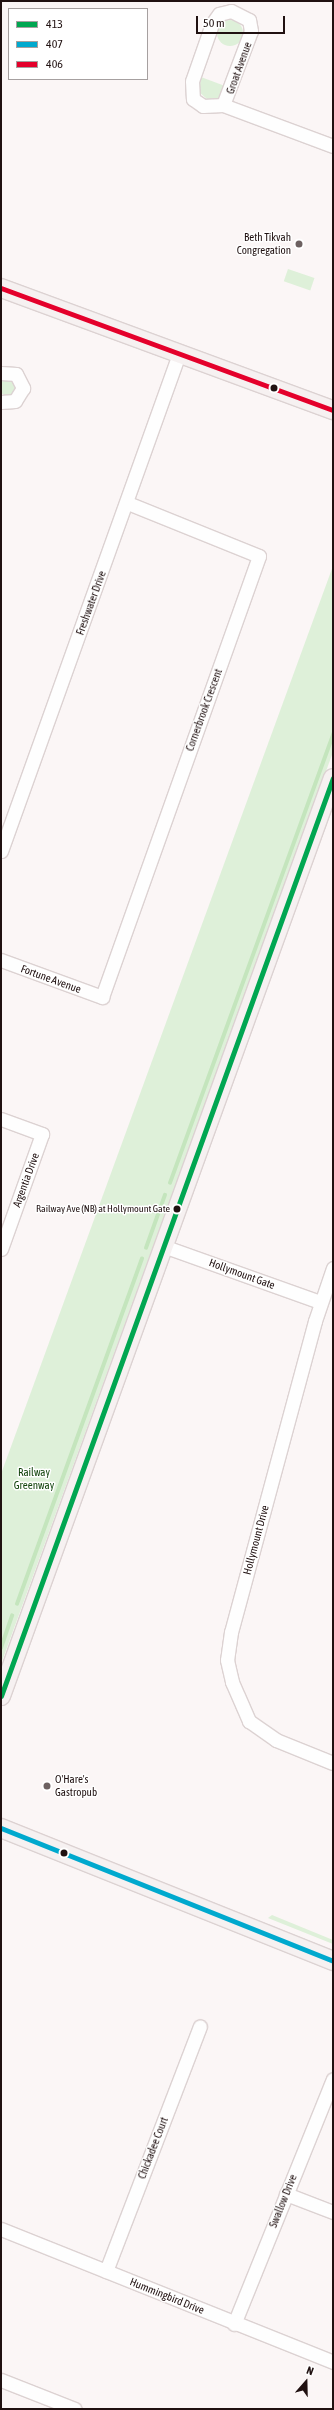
<!DOCTYPE html>
<html>
<head>
<meta charset="utf-8">
<style>
  body { margin:0 }
  #map { position:relative; width:334px; height:2410px; overflow:hidden; background:#fbf6f6; font-family:"Asap Condensed",sans-serif }
  div>[style] { position:absolute }
  .green>* { inset:0; background:#def0d9; transform-origin:0 0 }
  .round { border-radius:50% }
  .stream>* { height:3.5px; margin:-1.75px; padding:0 1.75px; transform-origin:1.75px; border-radius:1.75px; background:#c4e5bd }
  .roads { filter:drop-shadow(1px 0 #dcd2d2) drop-shadow(-1px 0 #dcd2d2) drop-shadow(0 1px #dcd2d2) drop-shadow(0 -1px #dcd2d2) }
  .street>* { height:13px; margin:-6.5px; padding:0 6.5px; transform-origin:6.5px; border-radius:6.5px; background:#fefefe }
  .secondary>* { height:18px; margin:-9px; padding:0 9px; transform-origin:9px; border-radius:9px; background:#f6f1f1 }
  .bus-1>* { height:5px; margin:-2.5px; padding:0 2.5px; transform-origin:2.5px; border-radius:2.5px; background:#00a651 }
  .bus-2>* { height:5px; margin:-2.5px; padding:0 2.5px; transform-origin:2.5px; border-radius:2.5px; background:#00a9ce }
  .bus-3>* { height:5px; margin:-2.5px; padding:0 2.5px; transform-origin:2.5px; border-radius:2.5px; background:#e4002b }
  .dots>* { width:11px; height:11px; translate:-50% -50%; box-sizing:border-box; border:2px solid #fff; border-radius:50% }
  span { translate:-50% -50%; white-space:nowrap; text-align:center; line-height:1.15; -webkit-text-stroke:3px #fff; paint-order:stroke }
  .bus-label { font-size:10px; color:#201111 }
  .right { translate:-100% -50%; text-align:right }
  .street-label { font-size:11px; color:#201111 }
  .poi-label { font-size:11px; color:#201111 }
  .left { translate:0 -50%; text-align:left }
  .park-label { font-size:11px; color:#12440c }
  .frame { position:absolute; inset:0; border:2px solid #201111; pointer-events:none }
  .legend { position:absolute; left:8px; top:8px; width:140px; height:72px; box-sizing:border-box; background:#fff; border:1px solid #a6a0a0; margin:0; padding:5px 7px; list-style:none; font-size:12px; color:#201111 }
  .legend li { display:flex; align-items:center; gap:8px; height:20px }
  .legend b { width:20px; border:1px solid #a6a0a0 }
  .north { position:absolute; left:286px; top:2362px; width:40px; height:40px; -webkit-text-stroke:3px #fff; paint-order:stroke; rotate:20deg; font-size:11px; font-weight:700; line-height:16px; text-align:center; color:#201111 }
  .north::after { content:''; display:block; margin:auto; width:14px; height:18px; background:#201111; clip-path:polygon(50% 0,100% 100%,50% 72%,0 100%) }
  .scale { position:absolute; left:196px; top:16px; width:89px; height:18px; box-sizing:border-box; border:2px solid #201111; border-top:0; padding-left:5px; font-size:12px; line-height:14px; white-space:nowrap; color:#201111; -webkit-text-stroke:3px #fff; paint-order:stroke }
</style>
</head>
<body>
<div id="map">
  <div class="green">
    <div class="round" style="left:217px;top:20px;width:26px;height:26px"></div>
    <div style="clip-path:polygon(201px 77px,225px 86px,218px 98px,207px 99px,199px 92px)"></div>
    <div style="left:288px;top:269px;width:28px;height:13px;rotate:19deg"></div>
    <div class="round" style="left:-1px;top:378px;width:18px;height:18px"></div>
    <div style="clip-path:polygon(333px 566px,333px 752px,1px 1664px,1px 1474px)"></div>
    <div style="clip-path:polygon(272px 1915px,333px 1940px,333px 1944px,268px 1918px)"></div>
  </div>
  <div class="stream">
    <div style="left:170px;top:1183px;width:478px;rotate:-70deg"></div>
    <div style="left:146px;top:1248px;width:56px;rotate:-70.3deg"></div>
    <div style="left:17px;top:1604px;width:367px;rotate:-70.1deg"></div>
    <div style="left:1px;top:1648px;width:34px;rotate:-71deg"></div>
  </div>
  <div class="roads">
    <div class="street">
      <div style="left:223px;top:105px;width:79px;rotate:-69.3deg"></div>
      <div style="left:251px;top:31px;width:11px;rotate:-100deg"></div>
      <div style="left:249px;top:20px;width:20px;rotate:-153deg"></div>
      <div style="left:231px;top:11px;width:12px;rotate:166deg"></div>
      <div style="left:219px;top:14px;width:12px;rotate:125deg"></div>
      <div style="left:212px;top:24px;width:60px;rotate:109.3deg"></div>
      <div style="left:192px;top:81px;width:18px;rotate:87deg"></div>
      <div style="left:193px;top:99px;width:12px;rotate:35deg"></div>
      <div style="left:203px;top:106px;width:20px;rotate:-3deg"></div>
      <div style="left:223px;top:105px;width:117px;rotate:20.4deg"></div>
      <div style="left:1px;top:373px;width:15px;rotate:4deg"></div>
      <div style="left:16px;top:374px;width:16px;rotate:63deg"></div>
      <div style="left:23px;top:388px;width:15px;rotate:122deg"></div>
      <div style="left:15px;top:401px;width:14px;rotate:176deg"></div>
      <div style="left:1px;top:851px;width:528px;rotate:-70.3deg"></div>
      <div style="left:1px;top:960px;width:108px;rotate:20.1deg"></div>
      <div style="left:102px;top:997px;width:468px;rotate:-70.4deg"></div>
      <div style="left:259px;top:556px;width:141px;rotate:-158deg"></div>
      <div style="left:1px;top:1119px;width:44px;rotate:20.1deg"></div>
      <div style="left:42px;top:1134px;width:122px;rotate:109.6deg"></div>
      <div style="left:163px;top:1246px;width:167px;rotate:19.6deg"></div>
      <div style="left:333px;top:1268px;width:56px;rotate:108.8deg"></div>
      <div style="left:315px;top:1321px;width:322px;rotate:105.1deg"></div>
      <div style="left:231px;top:1632px;width:28px;rotate:98deg"></div>
      <div style="left:227px;top:1660px;width:23px;rotate:77deg"></div>
      <div style="left:232px;top:1682px;width:43px;rotate:66.4deg"></div>
      <div style="left:249px;top:1721px;width:33px;rotate:35deg"></div>
      <div style="left:276px;top:1740px;width:61px;rotate:22deg"></div>
      <div style="left:286px;top:2194px;width:50px;rotate:21deg"></div>
      <div style="left:1px;top:2229px;width:358px;rotate:21.8deg"></div>
      <div style="left:106px;top:2271px;width:262px;rotate:-69deg"></div>
      <div style="left:234px;top:2324px;width:264px;rotate:-68deg"></div>
      <div style="left:1px;top:2380px;width:79px;rotate:21.4deg"></div>
    </div>
    <div class="secondary">
      <div style="left:1px;top:288px;width:354px;rotate:20.2deg"></div>
      <div style="left:1px;top:1696px;width:976px;rotate:-70.12deg"></div>
      <div style="left:1px;top:1828px;width:358px;rotate:21.8deg"></div>
    </div>
  </div>
  <div class="bus-1">
    <div style="left:1px;top:1696px;width:976px;rotate:-70.12deg"></div>
  </div>
  <div class="bus-2">
    <div style="left:1px;top:1828px;width:358px;rotate:21.8deg"></div>
  </div>
  <div class="bus-3">
    <div style="left:1px;top:288px;width:354px;rotate:20.2deg"></div>
  </div>
  <div class="dots">
    <div style="left:299px;top:244px;background:#6d6161"></div>
    <div style="left:274px;top:388px;background:#201111"></div>
    <div style="left:177px;top:1209px;background:#201111"></div>
    <div style="left:47px;top:1786px;background:#6d6161"></div>
    <div style="left:64px;top:1853px;background:#201111"></div>
  </div>
  <div class="bus-label">
    <span class="right" style="left:170px;top:1209px">Railway Ave (NB) at Hollymount Gate</span>
  </div>
  <div class="street-label">
    <span style="left:239px;top:68px;rotate:-70deg">Groat Avenue</span>
    <span style="left:91px;top:603px;rotate:-70deg">Freshwater Drive</span>
    <span style="left:204px;top:710px;rotate:-70deg">Cornerbrook Crescent</span>
    <span style="left:51px;top:979px;rotate:20deg">Fortune Avenue</span>
    <span style="left:26px;top:1180px;rotate:-70deg">Argentia Drive</span>
    <span style="left:242px;top:1274px;rotate:20deg">Hollymount Gate</span>
    <span style="left:256px;top:1540px;rotate:-75deg">Hollymount Drive</span>
    <span style="left:153px;top:2148px;rotate:-69deg">Chickadee Court</span>
    <span style="left:283px;top:2201px;rotate:-68deg">Swallow Drive</span>
    <span style="left:167px;top:2296px;rotate:22deg">Hummingbird Drive</span>
  </div>
  <div class="poi-label">
    <span class="right" style="left:291px;top:244px">Beth Tikvah<br>Congregation</span>
    <span class="left" style="left:55px;top:1786px">O'Hare's<br>Gastropub</span>
  </div>
  <div class="park-label">
    <span style="left:34px;top:1479px">Railway<br>Greenway</span>
  </div>
  <div class="frame"></div>
  <ul class="legend">
  <li><b style="height:5px;background:#00a651"></b>413</li>
  <li><b style="height:5px;background:#00a9ce"></b>407</li>
  <li><b style="height:5px;background:#e4002b"></b>406</li>
  </ul>
  <div class="north">N</div>
  <div class="scale">50 m</div>
</div>
</body>
</html>
